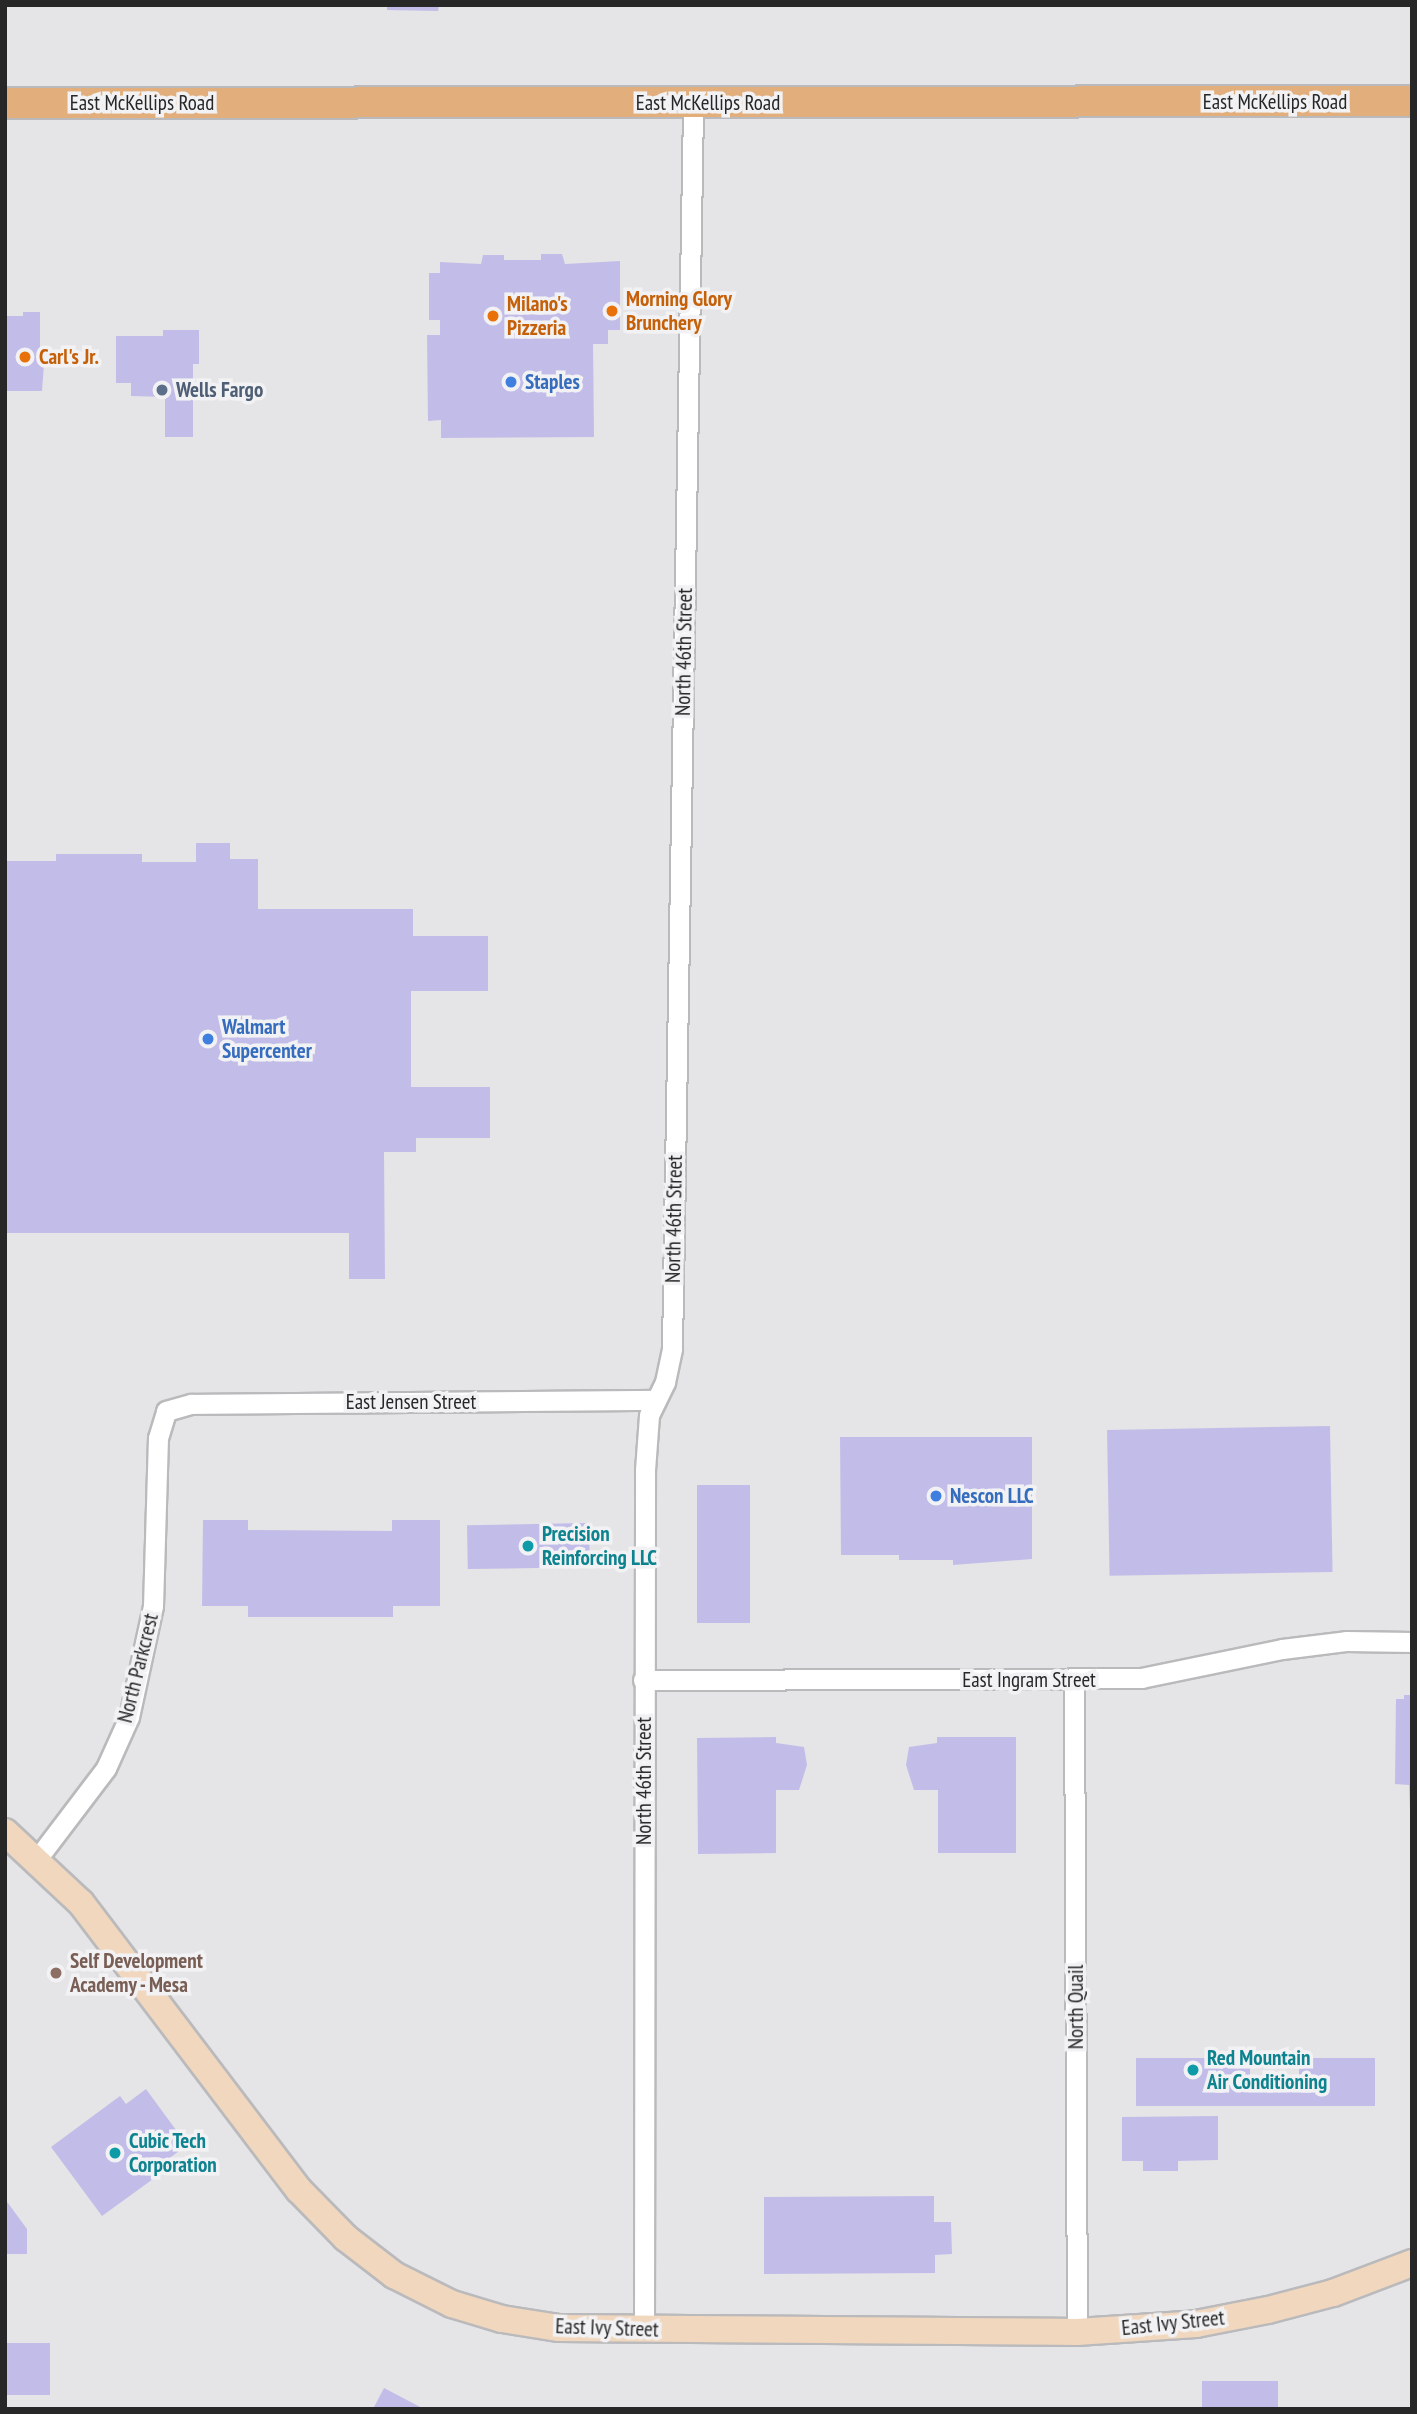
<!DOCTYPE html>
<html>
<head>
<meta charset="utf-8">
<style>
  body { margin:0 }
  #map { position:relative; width:1417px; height:2414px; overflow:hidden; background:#e5e4e7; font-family:"PT Sans Narrow",sans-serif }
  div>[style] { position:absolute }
  .building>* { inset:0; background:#c2bde8; transform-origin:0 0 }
  .roads { filter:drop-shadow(2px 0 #bababc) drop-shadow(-2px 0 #bababc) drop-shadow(0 2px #bababc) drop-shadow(0 -2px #bababc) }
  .street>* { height:19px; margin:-9.5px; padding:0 9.5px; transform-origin:9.5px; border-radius:9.5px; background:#fff }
  .secondary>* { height:26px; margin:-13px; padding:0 13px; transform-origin:13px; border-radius:13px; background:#f1d7be }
  .primary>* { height:30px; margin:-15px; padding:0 15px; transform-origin:15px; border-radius:15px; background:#e2af7c }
  .dots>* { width:19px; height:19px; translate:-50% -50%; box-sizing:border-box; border:4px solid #f2f2f4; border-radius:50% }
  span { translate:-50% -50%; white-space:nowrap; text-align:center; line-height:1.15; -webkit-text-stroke:7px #f2f2f4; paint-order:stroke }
  .street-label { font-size:21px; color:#272728 }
  .food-label { font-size:21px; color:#c56008; font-weight:700 }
  .left { translate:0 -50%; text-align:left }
  .shop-label { font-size:21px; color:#366cbe; font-weight:700 }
  .service-label { font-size:21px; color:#4e5e75; font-weight:700 }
  .culture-label { font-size:21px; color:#0d838f; font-weight:700 }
  .education-label { font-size:21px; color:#785e54; font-weight:700 }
  .frame { position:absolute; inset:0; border:7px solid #272728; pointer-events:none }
</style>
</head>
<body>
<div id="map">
  <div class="building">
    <div style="clip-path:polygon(387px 5px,439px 5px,438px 11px,387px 10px)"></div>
    <div style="clip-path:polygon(541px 254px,562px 254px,565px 264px,620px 261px,620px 330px,608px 330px,608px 344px,593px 344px,594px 437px,441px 438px,441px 420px,428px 421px,427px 335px,440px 335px,440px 320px,429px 320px,429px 273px,440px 273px,440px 262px,481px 264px,483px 255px,504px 255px,504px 260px,541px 260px)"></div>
    <div style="clip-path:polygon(23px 312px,40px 312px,40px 350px,45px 350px,42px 391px,5px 391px,5px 316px,23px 316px)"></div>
    <div style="clip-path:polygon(163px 330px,199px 330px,199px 364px,193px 364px,193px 437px,165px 437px,165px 397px,131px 396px,131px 383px,116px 383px,116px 336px,163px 336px)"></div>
    <div style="clip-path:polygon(196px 843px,230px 843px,230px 859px,258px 859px,258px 909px,413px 909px,413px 936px,488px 936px,488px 991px,411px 991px,411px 1087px,490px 1087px,490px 1138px,416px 1138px,416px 1152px,384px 1152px,385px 1279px,349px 1279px,349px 1233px,5px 1233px,5px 861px,56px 861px,56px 854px,142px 854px,142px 862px,196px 862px)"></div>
    <div style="left:1330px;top:1426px;width:146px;height:223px;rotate:89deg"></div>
    <div style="clip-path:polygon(840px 1437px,1032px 1437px,1032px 1559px,953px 1565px,953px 1560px,899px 1560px,899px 1555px,841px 1555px)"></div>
    <div style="left:697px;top:1485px;width:53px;height:138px"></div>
    <div style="clip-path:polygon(203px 1520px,248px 1520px,248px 1530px,392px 1531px,392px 1520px,440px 1520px,440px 1606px,393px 1606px,393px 1617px,248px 1617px,248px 1606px,202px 1606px)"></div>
    <div style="left:589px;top:1523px;width:44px;height:122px;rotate:89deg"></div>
    <div style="clip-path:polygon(1404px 1695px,1412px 1695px,1412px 1863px,1409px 1785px,1395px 1784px,1396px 1699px,1404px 1699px)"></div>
    <div style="clip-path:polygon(776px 1737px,776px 1743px,804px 1747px,807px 1765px,799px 1790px,776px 1790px,776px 1853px,698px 1854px,697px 1738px)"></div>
    <div style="clip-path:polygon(937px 1737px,1016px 1737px,1016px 1853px,938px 1853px,938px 1790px,914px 1790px,906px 1765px,909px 1747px,937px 1743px)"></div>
    <div style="clip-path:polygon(1136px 2058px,1250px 2058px,1250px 2082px,1299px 2082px,1299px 2058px,1375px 2058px,1375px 2106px,1136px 2106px)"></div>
    <div style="clip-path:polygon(146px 2089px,187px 2145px,167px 2160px,171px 2166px,102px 2216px,51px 2147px,120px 2096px,126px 2104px)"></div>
    <div style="clip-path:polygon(1218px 2116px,1218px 2160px,1178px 2161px,1178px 2171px,1143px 2171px,1143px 2161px,1122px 2161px,1122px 2117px)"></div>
    <div style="clip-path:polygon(934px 2196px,934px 2222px,951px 2222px,952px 2254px,935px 2255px,935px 2273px,764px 2274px,764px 2197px)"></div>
    <div style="clip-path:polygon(5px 2199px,27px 2229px,27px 2254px,5px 2254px)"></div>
    <div style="left:50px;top:2343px;width:52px;height:45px;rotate:90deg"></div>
    <div style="left:1278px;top:2381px;width:28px;height:76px;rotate:90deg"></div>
    <div style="clip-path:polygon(384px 2388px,424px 2409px,373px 2409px)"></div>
  </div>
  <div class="roads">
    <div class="street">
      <div style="left:643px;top:1680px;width:498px;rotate:-0.2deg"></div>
      <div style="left:1141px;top:1678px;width:144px;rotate:-11.6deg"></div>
      <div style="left:1282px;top:1649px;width:64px;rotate:-7.1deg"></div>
      <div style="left:1346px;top:1641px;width:66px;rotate:0.9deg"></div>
      <div style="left:1074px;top:1681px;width:651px;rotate:89.74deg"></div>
      <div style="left:37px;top:1859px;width:114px;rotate:-52.8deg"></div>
      <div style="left:106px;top:1768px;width:56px;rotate:-65.7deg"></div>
      <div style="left:129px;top:1717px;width:114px;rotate:-77.8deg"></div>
      <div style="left:153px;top:1606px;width:168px;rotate:-88.3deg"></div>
      <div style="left:158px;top:1438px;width:28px;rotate:-73deg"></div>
      <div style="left:166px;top:1411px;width:26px;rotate:-16deg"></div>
      <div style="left:191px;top:1404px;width:465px;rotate:-0.5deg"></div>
      <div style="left:644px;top:2330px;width:860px;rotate:-89.93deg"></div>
      <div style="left:645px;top:1470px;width:55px;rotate:-85.8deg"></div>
      <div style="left:649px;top:1415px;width:37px;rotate:-64deg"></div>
      <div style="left:665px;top:1382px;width:35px;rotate:-78deg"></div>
      <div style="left:672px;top:1348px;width:1245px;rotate:-89.03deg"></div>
    </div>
    <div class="secondary">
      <div style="left:5px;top:1832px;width:104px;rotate:43.1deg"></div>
      <div style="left:81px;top:1903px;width:360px;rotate:52.8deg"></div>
      <div style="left:299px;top:2190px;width:67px;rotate:45.6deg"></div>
      <div style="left:346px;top:2238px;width:61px;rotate:37.6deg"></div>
      <div style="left:394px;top:2275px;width:65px;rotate:26.6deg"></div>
      <div style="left:452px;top:2304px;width:52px;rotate:16.7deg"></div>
      <div style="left:502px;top:2319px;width:58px;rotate:9deg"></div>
      <div style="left:559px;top:2328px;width:518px;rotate:0.44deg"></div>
      <div style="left:1077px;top:2332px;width:119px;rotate:-3.8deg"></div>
      <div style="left:1196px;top:2324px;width:73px;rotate:-11deg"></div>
      <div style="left:1268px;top:2310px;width:67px;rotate:-14.7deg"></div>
      <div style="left:1333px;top:2293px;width:85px;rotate:-20.8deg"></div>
    </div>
    <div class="primary">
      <div style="left:5px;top:103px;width:1407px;rotate:-0.08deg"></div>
    </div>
  </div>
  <div class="dots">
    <div style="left:612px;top:311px;background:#e8710a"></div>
    <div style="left:493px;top:316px;background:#e8710a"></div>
    <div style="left:25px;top:357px;background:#e8710a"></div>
    <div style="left:511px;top:382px;background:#3f7fe0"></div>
    <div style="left:162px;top:390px;background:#5c6f8a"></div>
    <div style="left:208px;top:1039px;background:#3f7fe0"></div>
    <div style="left:936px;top:1496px;background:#3f7fe0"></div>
    <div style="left:528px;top:1546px;background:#0f9aa8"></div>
    <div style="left:56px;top:1973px;background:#8d6e63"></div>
    <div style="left:1193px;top:2070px;background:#0f9aa8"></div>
    <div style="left:115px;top:2153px;background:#0f9aa8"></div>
  </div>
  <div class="street-label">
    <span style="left:1275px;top:102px">East McKellips Road</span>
    <span style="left:142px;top:103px">East McKellips Road</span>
    <span style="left:708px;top:103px">East McKellips Road</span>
    <span style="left:684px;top:652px;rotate:-89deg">North 46th Street</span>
    <span style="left:674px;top:1219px;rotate:-89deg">North 46th Street</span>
    <span style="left:411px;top:1402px">East Jensen Street</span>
    <span style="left:138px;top:1668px;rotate:-76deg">North Parkcrest</span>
    <span style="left:1029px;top:1680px">East Ingram Street</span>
    <span style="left:644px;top:1781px;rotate:-90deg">North 46th Street</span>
    <span style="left:1076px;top:2007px;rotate:-90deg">North Quail</span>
    <span style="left:1173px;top:2323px;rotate:-6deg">East Ivy Street</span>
    <span style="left:607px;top:2328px;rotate:2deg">East Ivy Street</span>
  </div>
  <div class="food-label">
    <span class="left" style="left:626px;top:311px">Morning Glory<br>Brunchery</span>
    <span class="left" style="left:507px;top:316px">Milano's<br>Pizzeria</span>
    <span class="left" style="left:39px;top:357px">Carl's Jr.</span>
  </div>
  <div class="shop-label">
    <span class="left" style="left:525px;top:382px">Staples</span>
    <span class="left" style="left:222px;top:1039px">Walmart<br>Supercenter</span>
    <span class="left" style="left:950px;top:1496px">Nescon LLC</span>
  </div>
  <div class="service-label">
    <span class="left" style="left:176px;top:390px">Wells Fargo</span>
  </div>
  <div class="culture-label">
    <span class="left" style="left:542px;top:1546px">Precision<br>Reinforcing LLC</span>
    <span class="left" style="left:1207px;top:2070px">Red Mountain<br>Air Conditioning</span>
    <span class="left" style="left:129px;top:2153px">Cubic Tech<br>Corporation</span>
  </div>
  <div class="education-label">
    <span class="left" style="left:70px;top:1973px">Self Development<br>Academy - Mesa</span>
  </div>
  <div class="frame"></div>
</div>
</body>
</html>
